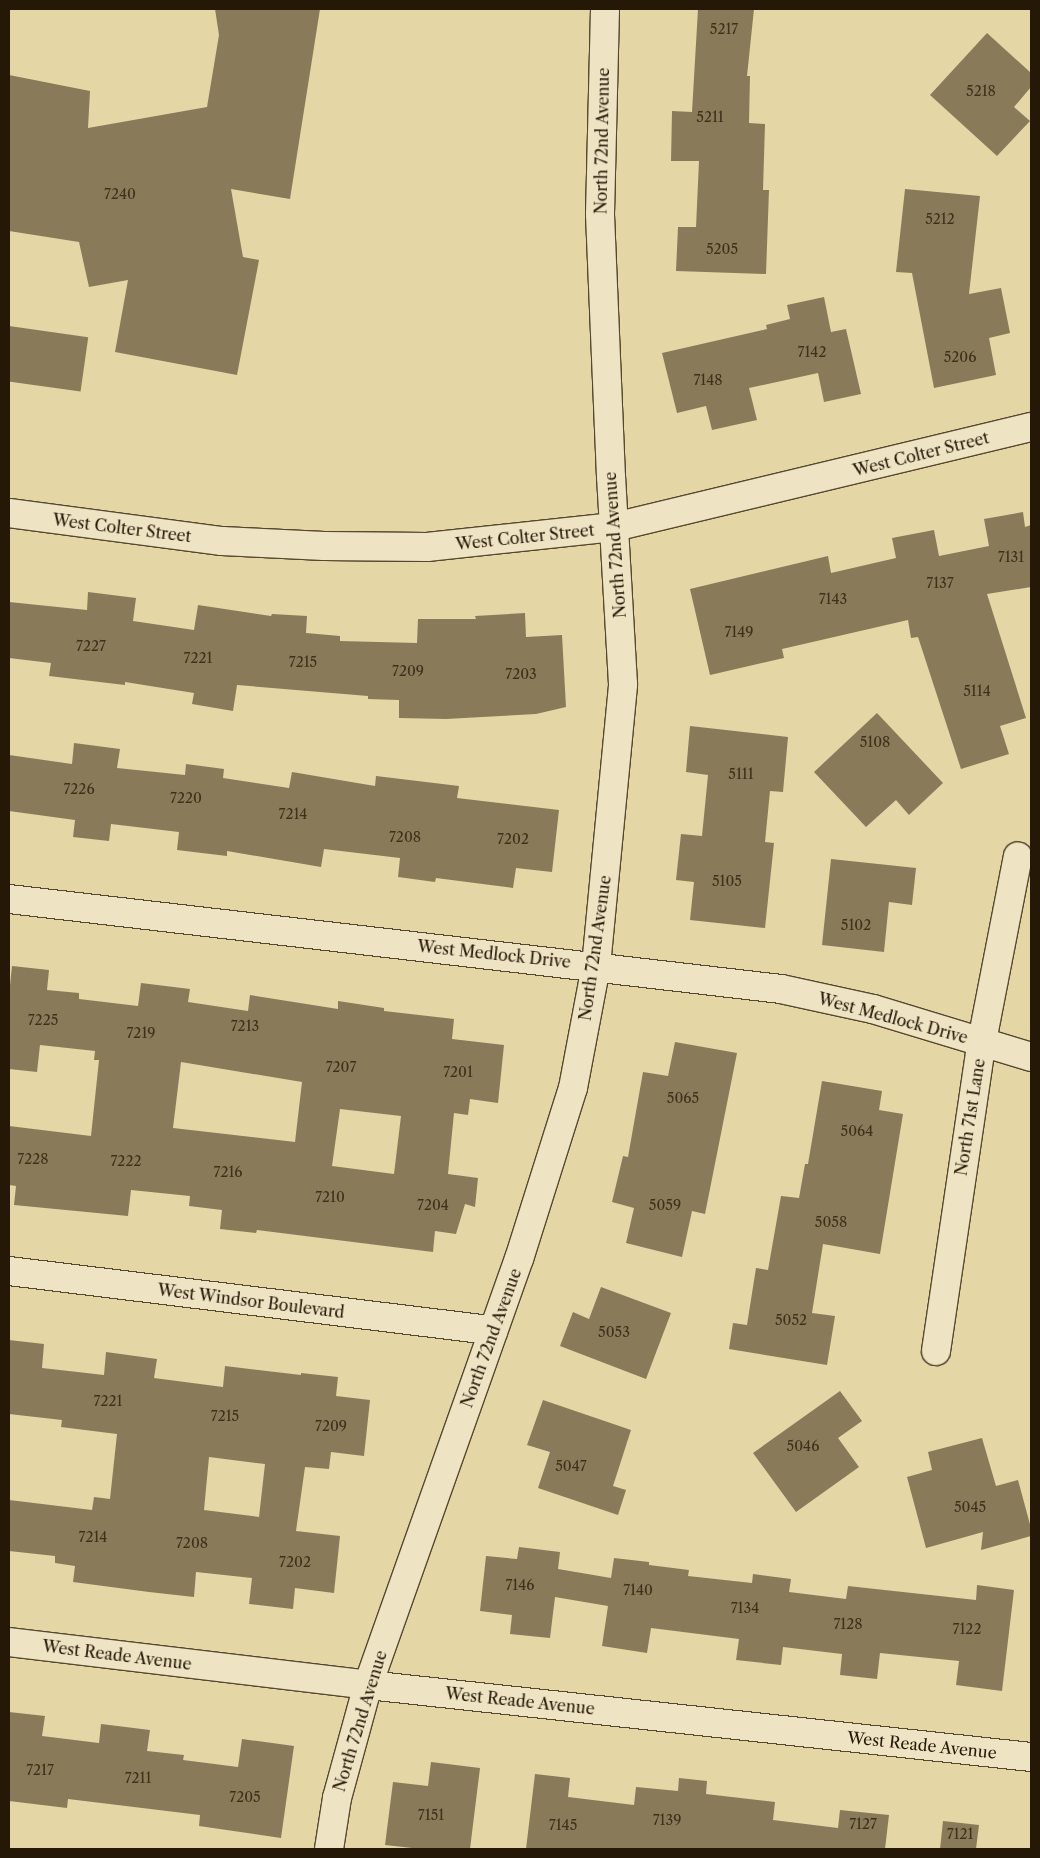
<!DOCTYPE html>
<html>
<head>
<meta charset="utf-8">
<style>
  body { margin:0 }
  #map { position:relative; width:1040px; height:1858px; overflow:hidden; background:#e5d6a5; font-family:"Libre Caslon Text",serif }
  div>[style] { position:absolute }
  .building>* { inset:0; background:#897b59; transform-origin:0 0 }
  .roads { filter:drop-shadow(1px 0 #55482e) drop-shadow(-1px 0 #55482e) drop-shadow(0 1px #55482e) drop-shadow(0 -1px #55482e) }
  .minor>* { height:28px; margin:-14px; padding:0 14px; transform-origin:14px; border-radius:14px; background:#eee4c4 }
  span { translate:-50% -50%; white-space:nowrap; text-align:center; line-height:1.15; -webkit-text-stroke:4px #eee4c4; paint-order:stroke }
  .number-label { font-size:14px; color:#3e311c }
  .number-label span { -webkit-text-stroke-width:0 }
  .street-label { font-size:16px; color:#251807 }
  .frame { position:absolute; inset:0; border:10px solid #251807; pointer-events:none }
</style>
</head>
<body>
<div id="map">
  <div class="building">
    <div style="clip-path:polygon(215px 9px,320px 9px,290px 199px,231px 189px,243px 257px,259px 260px,237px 375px,115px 352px,128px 280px,89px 287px,79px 242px,9px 231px,9px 75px,90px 91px,88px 128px,207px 107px,219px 35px)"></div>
    <div style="clip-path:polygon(698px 9px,754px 9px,747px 76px,750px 76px,749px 123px,765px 124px,763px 190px,769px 190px,766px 274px,676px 271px,678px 227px,696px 227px,699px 161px,671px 161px,672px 111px,692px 112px)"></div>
    <div style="clip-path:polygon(987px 33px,1031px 73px,1031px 87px,1014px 107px,1030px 121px,997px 156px,930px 95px)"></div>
    <div style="clip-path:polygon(905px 189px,980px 196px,969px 294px,1001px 288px,1010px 333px,989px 338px,996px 375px,934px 388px,912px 273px,896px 272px)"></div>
    <div style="clip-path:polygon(824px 297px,831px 332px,846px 329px,861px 394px,824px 402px,818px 373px,749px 388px,757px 420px,712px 430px,706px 406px,677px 413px,662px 353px,767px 329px,766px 325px,790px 319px,787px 305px)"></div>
    <div style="left:9px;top:326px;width:80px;height:55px;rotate:8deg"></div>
    <div style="clip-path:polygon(1023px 512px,1025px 527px,1031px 525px,1031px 587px,987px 594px,1026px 718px,1000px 726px,1009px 754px,961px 769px,918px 637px,911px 638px,908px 620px,782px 649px,784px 658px,710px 675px,690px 589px,828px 556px,831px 573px,896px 558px,892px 538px,934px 530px,939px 556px,989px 546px,984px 519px)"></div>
    <div style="clip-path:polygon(88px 592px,136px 598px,133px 621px,194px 630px,198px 605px,271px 616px,272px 614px,307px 616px,306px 633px,340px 636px,340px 641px,417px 643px,418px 619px,476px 619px,475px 616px,525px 613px,526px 637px,562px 635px,566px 707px,536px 714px,446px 719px,399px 718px,399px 700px,368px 699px,368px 696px,237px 685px,233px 711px,192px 704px,194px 693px,125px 682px,125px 685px,49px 676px,51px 663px,9px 658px,9px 602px,87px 610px)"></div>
    <div style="clip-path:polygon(877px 713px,943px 783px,909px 815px,896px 800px,866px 827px,814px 772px)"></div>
    <div style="clip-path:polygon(690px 726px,788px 737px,783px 792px,770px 791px,765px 842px,774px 843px,765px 928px,690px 920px,694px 882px,676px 880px,681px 834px,702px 836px,708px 775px,686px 772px)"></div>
    <div style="clip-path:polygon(74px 743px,120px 749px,117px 768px,185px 775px,186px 764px,224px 769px,223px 778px,289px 788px,292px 772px,375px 786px,376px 776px,459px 786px,457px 798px,559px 810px,552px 872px,516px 868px,513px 888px,436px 878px,435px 882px,398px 877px,400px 858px,324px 849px,321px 867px,227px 851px,227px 856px,177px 850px,179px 832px,111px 824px,109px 841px,73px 837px,75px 820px,9px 811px,9px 755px,72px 764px)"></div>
    <div style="clip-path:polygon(831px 859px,916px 868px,912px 905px,889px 902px,884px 952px,822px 945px)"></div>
    <div style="clip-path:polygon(evenodd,12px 966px,49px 970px,47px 990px,79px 993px,79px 999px,138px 1006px,141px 983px,190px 989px,188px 1002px,248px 1011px,250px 995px,338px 1009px,338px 1001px,384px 1008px,384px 1011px,454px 1019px,452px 1039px,504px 1045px,498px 1103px,470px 1099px,468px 1115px,454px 1113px,448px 1174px,478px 1178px,475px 1207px,465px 1204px,456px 1234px,435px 1231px,433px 1252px,257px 1230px,256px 1233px,220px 1229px,222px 1210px,189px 1206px,190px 1196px,131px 1190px,128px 1216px,14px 1205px,16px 1186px,9px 1185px,9px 1126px,91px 1136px,99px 1060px,94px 1060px,95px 1051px,40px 1045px,37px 1072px,9px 1069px,9px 995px,12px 966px,181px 1062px,302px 1082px,295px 1142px,173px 1128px,181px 1062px,12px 966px,340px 1109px,401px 1116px,394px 1174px,332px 1166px,340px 1109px)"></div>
    <div style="clip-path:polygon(675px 1042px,737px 1053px,705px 1214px,692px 1211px,682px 1257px,626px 1243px,634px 1208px,612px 1202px,623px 1156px,628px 1157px,643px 1072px,668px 1076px)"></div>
    <div style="clip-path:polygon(822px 1081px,882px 1091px,879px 1110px,903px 1114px,880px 1254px,823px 1244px,812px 1313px,835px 1316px,827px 1365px,729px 1349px,733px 1323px,747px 1325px,756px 1268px,768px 1270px,781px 1196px,799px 1198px,805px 1164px,808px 1164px)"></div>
    <div style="clip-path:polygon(601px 1287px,671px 1313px,646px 1379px,560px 1346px,573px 1312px,589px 1319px)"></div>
    <div style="clip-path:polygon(evenodd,9px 1340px,44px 1344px,42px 1368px,104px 1375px,106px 1352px,157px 1359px,154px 1378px,223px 1387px,225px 1366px,301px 1375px,301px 1373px,338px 1377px,336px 1396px,370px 1400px,364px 1456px,331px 1452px,329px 1469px,305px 1467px,296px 1531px,340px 1536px,334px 1593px,295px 1588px,293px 1609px,249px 1604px,252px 1578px,196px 1572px,194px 1597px,149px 1592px,73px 1582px,75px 1566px,55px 1563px,55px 1556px,9px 1551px,9px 1500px,92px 1510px,94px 1497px,110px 1499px,117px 1434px,61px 1427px,62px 1420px,9px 1414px,9px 1340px,209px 1457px,265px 1464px,259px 1517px,204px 1510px,209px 1457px)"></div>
    <div style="clip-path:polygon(840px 1391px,862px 1421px,838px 1438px,859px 1467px,796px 1512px,753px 1453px)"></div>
    <div style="clip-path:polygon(543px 1400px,631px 1430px,613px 1486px,626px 1490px,618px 1515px,538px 1488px,550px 1452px,527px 1445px)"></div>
    <div style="clip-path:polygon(982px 1438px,996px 1486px,1018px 1480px,1031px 1528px,1031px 1536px,981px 1550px,983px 1532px,926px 1548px,907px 1477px,932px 1470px,928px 1452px)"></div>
    <div style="clip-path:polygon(519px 1547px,560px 1552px,558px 1569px,611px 1578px,614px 1558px,649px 1562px,649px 1565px,689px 1570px,688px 1576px,752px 1583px,753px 1574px,791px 1579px,789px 1592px,846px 1599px,848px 1586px,976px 1600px,977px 1585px,1014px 1590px,1002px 1691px,956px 1685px,959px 1661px,880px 1653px,877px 1679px,840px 1675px,842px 1654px,783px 1647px,781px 1665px,736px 1660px,739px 1639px,651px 1628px,647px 1653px,602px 1646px,608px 1606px,555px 1597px,550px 1638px,510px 1634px,512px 1615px,480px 1611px,486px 1556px,517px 1559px)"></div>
    <div style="clip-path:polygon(9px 1712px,45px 1716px,42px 1736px,99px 1743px,101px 1724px,150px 1730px,147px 1751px,184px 1755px,183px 1760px,238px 1767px,242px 1739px,294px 1746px,281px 1838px,199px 1826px,200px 1815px,68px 1799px,67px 1808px,9px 1801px)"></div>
    <div style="clip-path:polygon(431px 1762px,480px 1768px,470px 1849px,421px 1849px,385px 1845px,393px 1782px,428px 1786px)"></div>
    <div style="clip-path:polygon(535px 1774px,570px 1778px,568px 1797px,634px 1805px,636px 1787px,678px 1791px,679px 1778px,707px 1781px,706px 1794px,775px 1802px,773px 1820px,838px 1828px,840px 1810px,889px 1815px,885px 1849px,526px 1849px)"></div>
    <div style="clip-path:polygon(943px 1821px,979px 1825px,976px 1849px,940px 1849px)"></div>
  </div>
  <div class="roads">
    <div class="minor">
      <div style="left:9px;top:513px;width:215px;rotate:7.5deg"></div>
      <div style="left:222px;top:541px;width:102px;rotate:2.8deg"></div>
      <div style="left:324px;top:546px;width:103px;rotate:0.6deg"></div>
      <div style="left:427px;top:547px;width:188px;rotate:-6.1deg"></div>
      <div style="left:614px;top:527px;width:429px;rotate:-13.5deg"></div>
      <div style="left:9px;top:899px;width:777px;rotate:6.65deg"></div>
      <div style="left:781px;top:989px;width:94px;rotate:12.3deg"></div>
      <div style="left:873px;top:1009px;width:165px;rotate:16.9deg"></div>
      <div style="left:9px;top:1271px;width:488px;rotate:7deg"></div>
      <div style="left:936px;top:1351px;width:313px;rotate:-81.6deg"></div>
      <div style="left:982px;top:1041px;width:188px;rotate:-79deg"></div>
      <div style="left:9px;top:1642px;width:362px;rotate:6.8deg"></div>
      <div style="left:368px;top:1685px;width:667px;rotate:6.2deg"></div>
      <div style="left:329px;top:1849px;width:52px;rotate:-81.1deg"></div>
      <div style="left:337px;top:1798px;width:117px;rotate:-74.7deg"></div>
      <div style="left:368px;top:1685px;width:452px;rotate:-70.5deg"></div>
      <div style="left:519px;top:1259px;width:179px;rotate:-72.5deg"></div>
      <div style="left:573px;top:1088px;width:124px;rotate:-79.3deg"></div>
      <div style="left:596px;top:966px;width:283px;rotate:-84.5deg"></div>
      <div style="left:623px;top:684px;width:207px;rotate:-93.3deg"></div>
      <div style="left:611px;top:477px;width:263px;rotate:-92.4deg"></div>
      <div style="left:600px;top:214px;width:205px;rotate:-88.6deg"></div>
    </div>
  </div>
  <div class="number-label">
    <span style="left:724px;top:29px">5217</span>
    <span style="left:981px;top:91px">5218</span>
    <span style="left:710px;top:117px">5211</span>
    <span style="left:120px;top:194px">7240</span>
    <span style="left:940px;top:219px">5212</span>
    <span style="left:722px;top:249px">5205</span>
    <span style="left:812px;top:352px">7142</span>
    <span style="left:960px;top:357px">5206</span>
    <span style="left:708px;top:380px">7148</span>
    <span style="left:1011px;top:557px">7131</span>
    <span style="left:940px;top:583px">7137</span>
    <span style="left:833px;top:599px">7143</span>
    <span style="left:739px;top:632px">7149</span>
    <span style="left:91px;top:646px">7227</span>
    <span style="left:198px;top:658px">7221</span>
    <span style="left:303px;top:662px">7215</span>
    <span style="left:408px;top:671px">7209</span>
    <span style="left:521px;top:674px">7203</span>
    <span style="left:977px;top:691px">5114</span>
    <span style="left:875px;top:742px">5108</span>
    <span style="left:741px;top:774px">5111</span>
    <span style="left:79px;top:789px">7226</span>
    <span style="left:186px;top:798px">7220</span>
    <span style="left:293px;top:814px">7214</span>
    <span style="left:405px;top:837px">7208</span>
    <span style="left:513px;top:839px">7202</span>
    <span style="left:727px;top:881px">5105</span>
    <span style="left:856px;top:925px">5102</span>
    <span style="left:43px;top:1020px">7225</span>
    <span style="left:245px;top:1026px">7213</span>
    <span style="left:141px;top:1033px">7219</span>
    <span style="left:341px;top:1067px">7207</span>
    <span style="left:458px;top:1072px">7201</span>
    <span style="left:683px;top:1098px">5065</span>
    <span style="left:857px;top:1131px">5064</span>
    <span style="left:33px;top:1159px">7228</span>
    <span style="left:126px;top:1161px">7222</span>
    <span style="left:228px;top:1172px">7216</span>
    <span style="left:330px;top:1197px">7210</span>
    <span style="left:433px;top:1205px">7204</span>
    <span style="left:665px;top:1205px">5059</span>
    <span style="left:831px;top:1222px">5058</span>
    <span style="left:791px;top:1320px">5052</span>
    <span style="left:614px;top:1332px">5053</span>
    <span style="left:108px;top:1401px">7221</span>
    <span style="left:225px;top:1416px">7215</span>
    <span style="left:331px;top:1426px">7209</span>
    <span style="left:803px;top:1446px">5046</span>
    <span style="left:571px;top:1466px">5047</span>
    <span style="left:970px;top:1507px">5045</span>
    <span style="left:93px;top:1537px">7214</span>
    <span style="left:192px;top:1543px">7208</span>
    <span style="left:295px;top:1562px">7202</span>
    <span style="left:520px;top:1585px">7146</span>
    <span style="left:638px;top:1590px">7140</span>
    <span style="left:745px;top:1608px">7134</span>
    <span style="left:848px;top:1624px">7128</span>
    <span style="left:967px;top:1629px">7122</span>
    <span style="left:40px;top:1770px">7217</span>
    <span style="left:138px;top:1778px">7211</span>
    <span style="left:245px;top:1797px">7205</span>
    <span style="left:431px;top:1815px">7151</span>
    <span style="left:667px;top:1820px">7139</span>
    <span style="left:863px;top:1824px">7127</span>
    <span style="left:563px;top:1825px">7145</span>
    <span style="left:960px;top:1834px">7121</span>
  </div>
  <div class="street-label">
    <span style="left:602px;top:141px;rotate:-89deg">North 72nd Avenue</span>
    <span style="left:921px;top:454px;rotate:-14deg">West Colter Street</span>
    <span style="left:122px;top:528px;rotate:7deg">West Colter Street</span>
    <span style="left:525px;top:537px;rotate:-6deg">West Colter Street</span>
    <span style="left:615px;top:545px;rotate:-94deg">North 72nd Avenue</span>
    <span style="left:595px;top:948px;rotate:-82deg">North 72nd Avenue</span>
    <span style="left:494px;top:954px;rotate:6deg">West Medlock Drive</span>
    <span style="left:893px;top:1018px;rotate:15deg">West Medlock Drive</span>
    <span style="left:970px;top:1117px;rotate:-81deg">North 71st Lane</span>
    <span style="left:251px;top:1301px;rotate:7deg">West Windsor Boulevard</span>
    <span style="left:491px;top:1338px;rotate:-70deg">North 72nd Avenue</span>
    <span style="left:117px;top:1655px;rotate:7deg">West Reade Avenue</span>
    <span style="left:520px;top:1701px;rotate:6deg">West Reade Avenue</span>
    <span style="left:360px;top:1721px;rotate:-73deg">North 72nd Avenue</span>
    <span style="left:922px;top:1745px;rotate:6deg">West Reade Avenue</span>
  </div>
  <div class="frame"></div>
</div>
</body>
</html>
